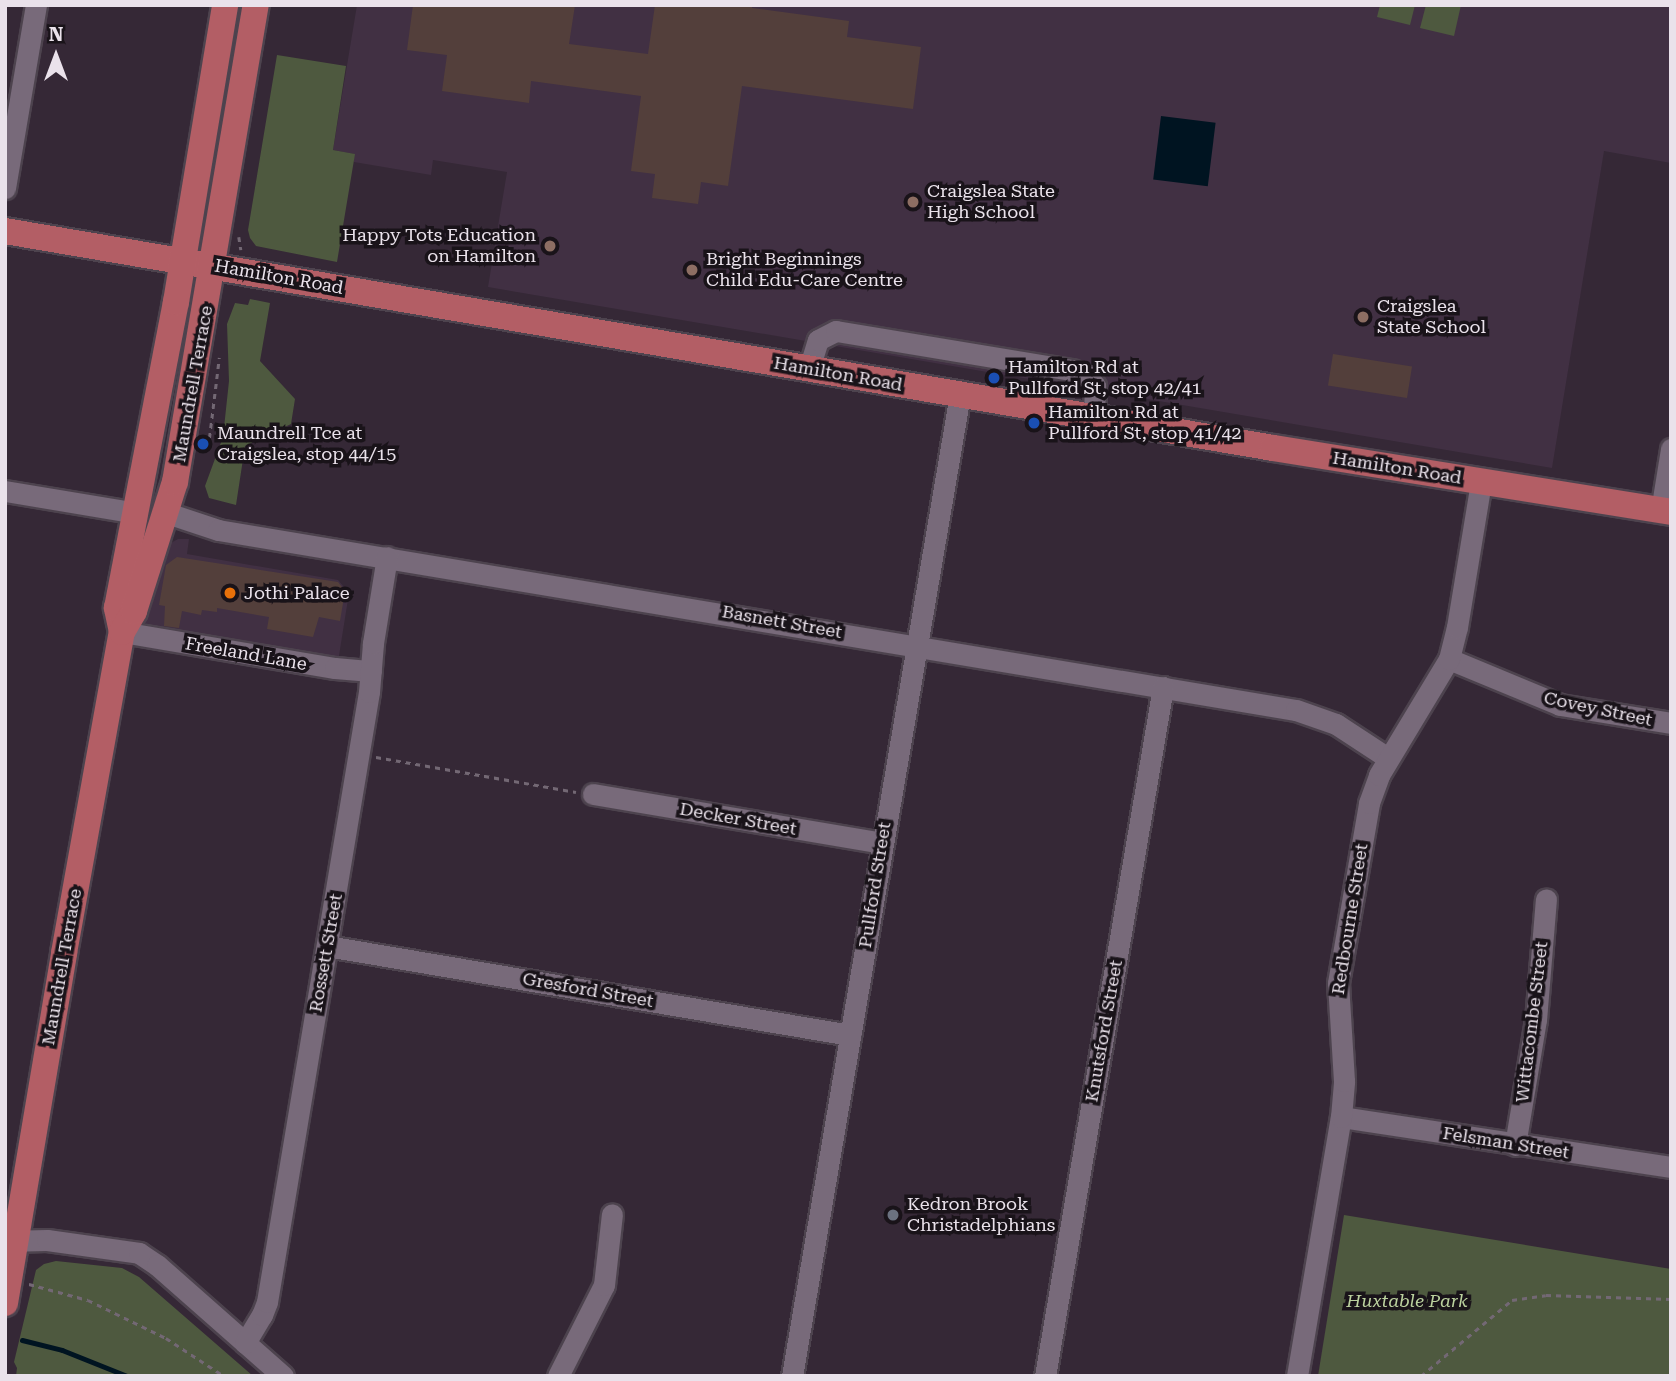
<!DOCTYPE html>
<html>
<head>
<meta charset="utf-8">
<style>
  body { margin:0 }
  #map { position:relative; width:1676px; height:1381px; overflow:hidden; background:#352836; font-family:"Roboto Serif",serif }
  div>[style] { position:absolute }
  .built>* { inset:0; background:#413043 }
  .green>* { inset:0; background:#4e593f }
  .water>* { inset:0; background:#001421; transform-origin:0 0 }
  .stream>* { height:5px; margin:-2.5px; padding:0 2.5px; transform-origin:2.5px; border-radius:2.5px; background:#001421 }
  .building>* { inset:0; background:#533f3b; transform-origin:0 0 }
  .path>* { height:2.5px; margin-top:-1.25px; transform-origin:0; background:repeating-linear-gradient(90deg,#736874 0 5px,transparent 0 10px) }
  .roads { filter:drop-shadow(2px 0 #4d434e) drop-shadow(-2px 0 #4d434e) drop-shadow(0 2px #4d434e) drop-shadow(0 -2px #4d434e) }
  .minor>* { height:21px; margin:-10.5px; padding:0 10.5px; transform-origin:10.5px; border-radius:10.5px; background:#786a7a }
  .major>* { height:26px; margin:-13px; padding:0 13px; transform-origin:13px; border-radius:13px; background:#b35e65 }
  .dots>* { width:19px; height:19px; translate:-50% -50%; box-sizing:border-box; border:4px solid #191319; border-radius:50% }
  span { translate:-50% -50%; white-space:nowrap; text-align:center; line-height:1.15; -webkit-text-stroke:7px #191319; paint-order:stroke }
  .poi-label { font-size:18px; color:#eae2eb }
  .left { translate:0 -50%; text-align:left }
  .right { translate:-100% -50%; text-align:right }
  .street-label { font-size:18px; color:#eae2eb }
  .park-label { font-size:18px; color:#bcd29f; font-style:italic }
  .frame { position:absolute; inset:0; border:7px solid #eae2eb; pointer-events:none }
  .north { position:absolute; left:21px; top:21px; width:70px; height:70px; -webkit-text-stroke:5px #191319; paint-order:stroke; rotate:0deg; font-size:19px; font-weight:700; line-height:28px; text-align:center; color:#eae2eb }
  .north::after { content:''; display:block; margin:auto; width:24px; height:32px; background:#eae2eb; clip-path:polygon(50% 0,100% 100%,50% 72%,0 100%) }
</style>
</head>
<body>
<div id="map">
  <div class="built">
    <div style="clip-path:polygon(357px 5px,1671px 5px,1671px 163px,1604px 151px,1552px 468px,488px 287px,507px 172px,433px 160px,431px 175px,354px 162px,354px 154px,333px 150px)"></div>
    <div style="clip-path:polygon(178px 539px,189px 539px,187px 554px,338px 580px,349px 593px,338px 662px,147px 626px,143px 617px,169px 544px)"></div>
  </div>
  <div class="green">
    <div style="clip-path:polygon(1380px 5px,1415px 5px,1410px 25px,1377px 17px)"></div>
    <div style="clip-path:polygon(1426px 5px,1461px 5px,1454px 36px,1420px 28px)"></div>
    <div style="clip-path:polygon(277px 55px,346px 66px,333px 150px,355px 154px,337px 262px,256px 246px,250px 238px,248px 230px)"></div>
    <div style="clip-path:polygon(250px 299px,270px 303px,260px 361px,295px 399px,291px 424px,245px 446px,236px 505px,209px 498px,205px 486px,223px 437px,229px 381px,227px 324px,235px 303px,248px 305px)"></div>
    <div style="clip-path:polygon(1344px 1215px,1671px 1269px,1671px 1376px,1318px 1376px)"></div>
    <div style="clip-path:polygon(56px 1261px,122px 1268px,139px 1277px,253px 1376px,16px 1376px,17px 1368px,14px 1362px,36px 1270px,44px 1264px)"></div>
  </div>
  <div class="water">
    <div style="left:1161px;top:116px;width:55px;height:64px;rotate:7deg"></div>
  </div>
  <div class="stream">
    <div style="left:22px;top:1340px;width:41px;rotate:14deg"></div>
    <div style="left:62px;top:1350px;width:70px;rotate:21.8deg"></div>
  </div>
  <div class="building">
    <div style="clip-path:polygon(413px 5px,575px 5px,569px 44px,648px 54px,655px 5px,752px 5px,752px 8px,849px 21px,847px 37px,921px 47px,913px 109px,742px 86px,728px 186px,701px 182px,698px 204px,652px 198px,655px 174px,631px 171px,641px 96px,531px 81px,529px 103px,442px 91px,447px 55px,407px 50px)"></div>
    <div style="left:1333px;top:354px;width:80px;height:32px;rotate:9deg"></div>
    <div style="clip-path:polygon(177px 557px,338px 582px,345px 591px,340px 621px,319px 617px,313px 637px,267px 629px,269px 617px,217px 608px,217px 612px,202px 610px,201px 615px,182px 611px,179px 628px,164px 626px,165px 606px,159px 605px,166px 565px)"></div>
  </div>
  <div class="path">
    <div style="left:239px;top:237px;width:13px;rotate:81deg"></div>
    <div style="left:208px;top:448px;width:91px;rotate:-83deg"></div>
    <div style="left:376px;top:757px;width:203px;rotate:9.9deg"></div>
    <div style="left:29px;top:1284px;width:61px;rotate:15.2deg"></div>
    <div style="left:88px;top:1300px;width:87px;rotate:26deg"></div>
    <div style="left:166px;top:1338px;width:69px;rotate:33.2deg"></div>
    <div style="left:1421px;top:1376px;width:119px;rotate:-39.9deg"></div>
    <div style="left:1512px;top:1300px;width:34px;rotate:-8deg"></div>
    <div style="left:1546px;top:1295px;width:125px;rotate:1.8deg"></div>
  </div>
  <div class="roads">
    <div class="minor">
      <div style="left:5px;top:188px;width:186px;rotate:-80.4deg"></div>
      <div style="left:809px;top:369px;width:30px;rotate:-73deg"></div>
      <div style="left:818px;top:340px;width:20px;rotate:-27deg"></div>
      <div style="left:836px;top:331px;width:239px;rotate:9.4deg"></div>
      <div style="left:1072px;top:370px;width:16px;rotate:22deg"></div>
      <div style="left:1087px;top:376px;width:13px;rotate:51deg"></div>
      <div style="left:1095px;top:386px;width:32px;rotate:92deg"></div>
      <div style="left:5px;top:491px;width:133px;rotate:9.5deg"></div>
      <div style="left:1661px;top:511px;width:63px;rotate:-80.8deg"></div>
      <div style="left:167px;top:513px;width:54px;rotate:18.4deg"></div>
      <div style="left:218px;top:530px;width:1093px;rotate:9.48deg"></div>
      <div style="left:1296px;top:710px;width:42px;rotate:19.3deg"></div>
      <div style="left:1336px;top:724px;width:62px;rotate:33.2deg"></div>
      <div style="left:122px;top:632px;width:216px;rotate:9.6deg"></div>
      <div style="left:335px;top:668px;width:36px;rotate:5deg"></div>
      <div style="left:1449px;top:659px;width:120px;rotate:22.5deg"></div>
      <div style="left:1560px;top:705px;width:112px;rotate:9.2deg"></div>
      <div style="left:593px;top:794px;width:293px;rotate:9.6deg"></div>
      <div style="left:327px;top:946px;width:531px;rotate:9.66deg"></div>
      <div style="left:1341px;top:1117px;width:334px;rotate:8.6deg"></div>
      <div style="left:1515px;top:1145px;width:127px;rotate:-80.5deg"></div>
      <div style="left:1536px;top:1020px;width:121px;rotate:-85.3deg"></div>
      <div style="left:5px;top:1241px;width:42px;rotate:-1.4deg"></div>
      <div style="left:47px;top:1240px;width:93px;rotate:8deg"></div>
      <div style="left:139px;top:1253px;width:22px;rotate:34deg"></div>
      <div style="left:157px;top:1265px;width:168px;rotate:41.4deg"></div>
      <div style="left:245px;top:1343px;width:33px;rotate:-59deg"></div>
      <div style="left:262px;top:1315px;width:14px;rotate:-69deg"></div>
      <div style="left:267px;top:1302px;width:618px;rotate:-80.51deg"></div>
      <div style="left:369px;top:692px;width:49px;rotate:-85.3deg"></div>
      <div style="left:373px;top:643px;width:87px;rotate:-80.8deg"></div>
      <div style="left:558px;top:1376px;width:102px;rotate:-63.2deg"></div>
      <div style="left:604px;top:1285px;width:71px;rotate:-83.6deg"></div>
      <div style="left:792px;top:1376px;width:996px;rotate:-80.29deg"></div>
      <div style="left:1045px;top:1376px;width:699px;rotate:-80.28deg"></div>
      <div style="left:1297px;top:1376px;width:263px;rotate:-80.4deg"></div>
      <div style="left:1341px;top:1117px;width:36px;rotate:-85deg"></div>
      <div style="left:1344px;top:1081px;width:98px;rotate:-93.5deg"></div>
      <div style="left:1338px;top:983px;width:183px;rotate:-80.2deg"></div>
      <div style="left:1369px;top:803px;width:30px;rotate:-70deg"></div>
      <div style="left:1379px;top:775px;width:135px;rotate:-58.9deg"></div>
      <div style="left:1449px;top:659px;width:33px;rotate:-76deg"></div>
      <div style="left:1457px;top:627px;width:147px;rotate:-80.6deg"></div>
    </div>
    <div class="major">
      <div style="left:5px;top:231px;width:1286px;rotate:9.71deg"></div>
      <div style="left:1273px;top:448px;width:403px;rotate:9.1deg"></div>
      <div style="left:122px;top:632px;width:25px;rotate:-102deg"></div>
      <div style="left:117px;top:608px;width:312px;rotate:-79.1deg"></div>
      <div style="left:176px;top:302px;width:301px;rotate:-80.6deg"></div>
      <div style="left:5px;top:1303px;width:355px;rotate:-80.4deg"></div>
      <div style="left:64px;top:953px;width:326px;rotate:-79.8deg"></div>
      <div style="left:122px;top:632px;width:24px;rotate:-60deg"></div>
      <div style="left:134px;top:611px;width:135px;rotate:-72.4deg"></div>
      <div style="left:175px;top:482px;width:484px;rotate:-80.4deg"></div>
    </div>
  </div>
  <div class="dots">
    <div style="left:913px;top:202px;background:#8d6e63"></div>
    <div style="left:550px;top:246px;background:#8d6e63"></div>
    <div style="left:692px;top:270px;background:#8d6e63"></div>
    <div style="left:1363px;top:317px;background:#8d6e63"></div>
    <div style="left:994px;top:378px;background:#1a4fb4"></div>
    <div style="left:1034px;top:423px;background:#1a4fb4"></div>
    <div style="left:203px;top:444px;background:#1a4fb4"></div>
    <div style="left:230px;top:593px;background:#e8710a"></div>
    <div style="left:893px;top:1215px;background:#6b7280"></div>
  </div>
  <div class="poi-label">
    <span class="left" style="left:927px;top:202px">Craigslea State<br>High School</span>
    <span class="right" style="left:536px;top:246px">Happy Tots Education<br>on Hamilton</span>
    <span class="left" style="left:706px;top:270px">Bright Beginnings<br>Child Edu-Care Centre</span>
    <span class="left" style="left:1377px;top:317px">Craigslea<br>State School</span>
    <span class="left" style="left:1008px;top:378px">Hamilton Rd at<br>Pullford St, stop 42/41</span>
    <span class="left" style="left:1048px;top:423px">Hamilton Rd at<br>Pullford St, stop 41/42</span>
    <span class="left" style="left:217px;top:444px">Maundrell Tce at<br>Craigslea, stop 44/15</span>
    <span class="left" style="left:244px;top:593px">Jothi Palace</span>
    <span class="left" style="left:907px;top:1215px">Kedron Brook<br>Christadelphians</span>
  </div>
  <div class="street-label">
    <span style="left:279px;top:277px;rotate:10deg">Hamilton Road</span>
    <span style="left:838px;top:374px;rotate:10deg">Hamilton Road</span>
    <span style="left:193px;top:384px;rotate:-80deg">Maundrell Terrace</span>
    <span style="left:1397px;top:468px;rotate:9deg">Hamilton Road</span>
    <span style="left:782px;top:622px;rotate:10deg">Basnett Street</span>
    <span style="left:246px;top:654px;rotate:10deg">Freeland Lane</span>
    <span style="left:1598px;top:709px;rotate:12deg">Covey Street</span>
    <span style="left:738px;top:819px;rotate:10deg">Decker Street</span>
    <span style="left:875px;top:885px;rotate:-81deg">Pullford Street</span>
    <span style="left:1350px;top:919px;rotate:-81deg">Redbourne Street</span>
    <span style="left:326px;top:953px;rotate:-80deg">Rossett Street</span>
    <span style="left:62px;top:967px;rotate:-80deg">Maundrell Terrace</span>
    <span style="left:588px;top:990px;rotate:10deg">Gresford Street</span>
    <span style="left:1532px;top:1022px;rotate:-83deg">Wittacombe Street</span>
    <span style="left:1104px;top:1031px;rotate:-80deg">Knutsford Street</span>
    <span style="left:1506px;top:1143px;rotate:9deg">Felsman Street</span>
  </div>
  <div class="park-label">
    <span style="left:1407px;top:1301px">Huxtable Park</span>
  </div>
  <div class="frame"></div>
  <div class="north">N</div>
</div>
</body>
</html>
